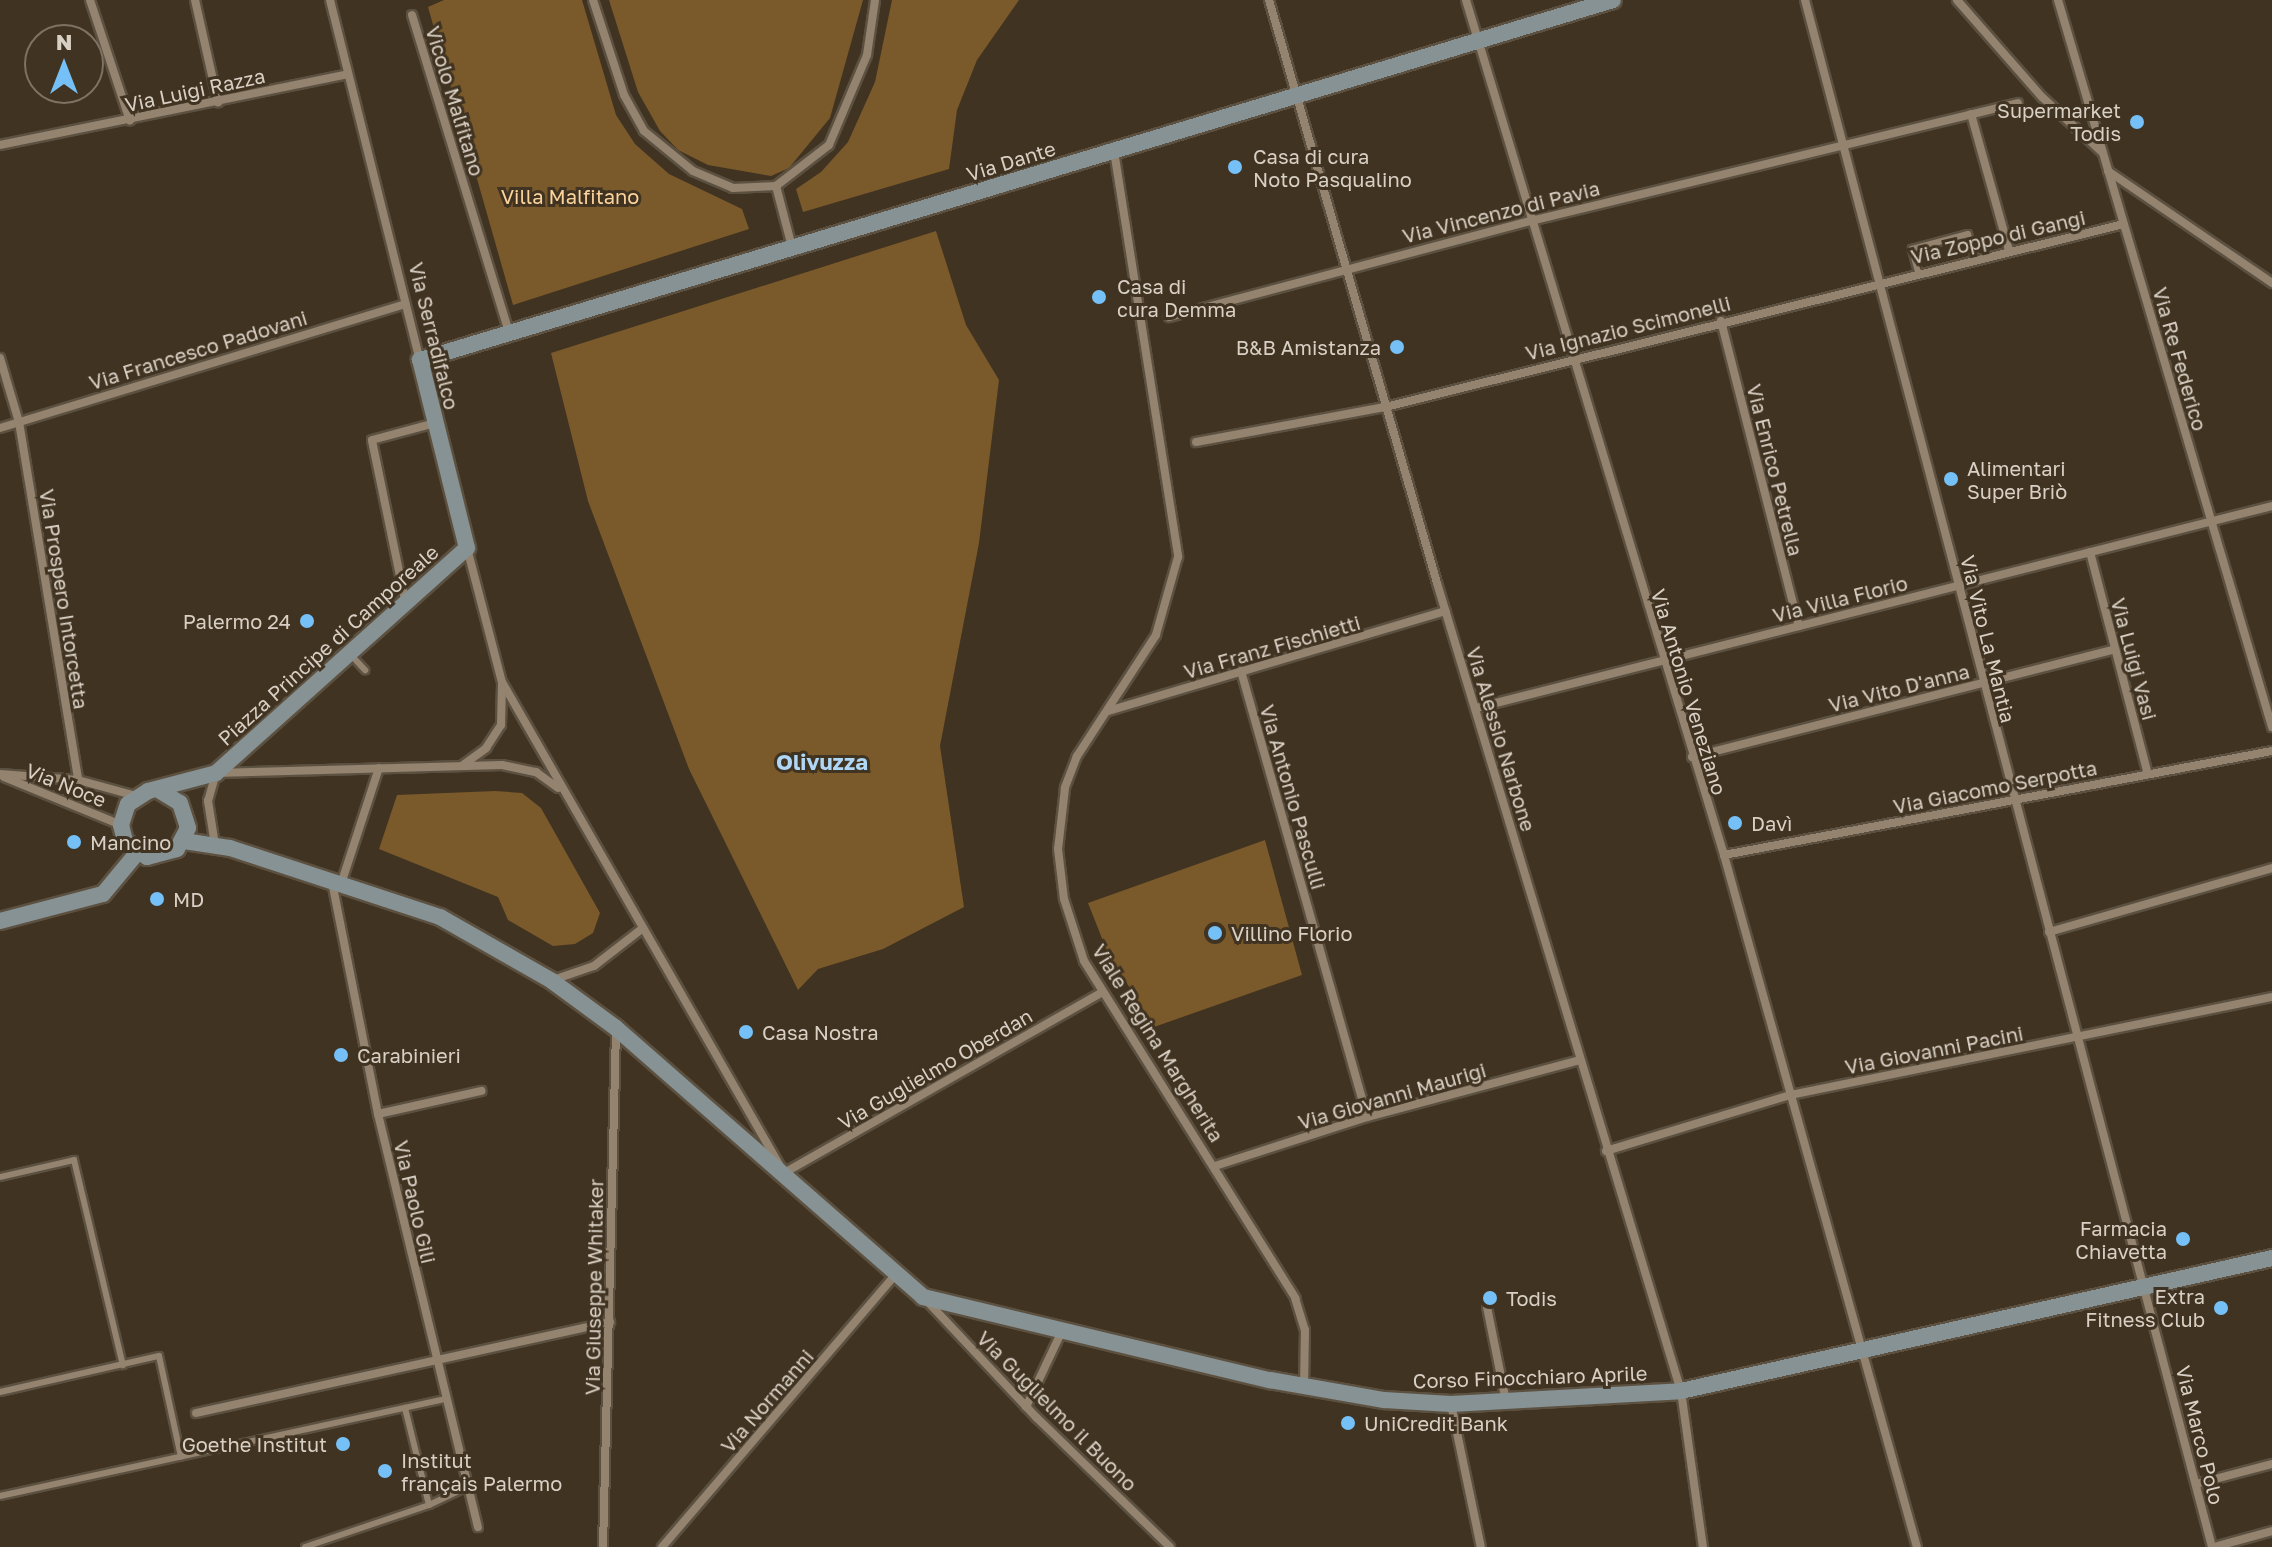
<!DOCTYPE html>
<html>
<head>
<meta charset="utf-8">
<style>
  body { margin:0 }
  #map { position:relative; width:2272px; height:1547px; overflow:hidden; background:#403321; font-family:"Golos Text",sans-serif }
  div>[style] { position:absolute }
  .green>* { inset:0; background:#7a592a }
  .roads { filter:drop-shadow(2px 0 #5c5141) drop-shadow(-2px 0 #5c5141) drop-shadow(0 2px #5c5141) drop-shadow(0 -2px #5c5141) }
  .lane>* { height:6px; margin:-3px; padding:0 3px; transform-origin:3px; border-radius:3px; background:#93836f }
  .street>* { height:8px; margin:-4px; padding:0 4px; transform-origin:4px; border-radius:4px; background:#93836f }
  .secondary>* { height:16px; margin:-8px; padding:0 8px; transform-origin:8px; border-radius:8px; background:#879294 }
  .dots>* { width:22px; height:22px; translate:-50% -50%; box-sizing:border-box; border:4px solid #403321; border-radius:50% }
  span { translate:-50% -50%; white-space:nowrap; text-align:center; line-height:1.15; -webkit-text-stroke:6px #403321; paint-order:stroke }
  .street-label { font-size:20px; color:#d9d0c5 }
  .poi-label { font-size:20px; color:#d9d0c5 }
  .right { translate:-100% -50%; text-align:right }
  .left { translate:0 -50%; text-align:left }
  .park-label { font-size:20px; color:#fbd39c }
  .neighbourhood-label { font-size:22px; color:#afd7f6; font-weight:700 }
  .north { position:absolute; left:24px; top:24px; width:80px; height:80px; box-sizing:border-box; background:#403321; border:2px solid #7d7263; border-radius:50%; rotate:0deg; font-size:22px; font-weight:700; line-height:32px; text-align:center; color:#d9d0c5 }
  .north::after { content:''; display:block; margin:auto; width:28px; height:36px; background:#75c0f6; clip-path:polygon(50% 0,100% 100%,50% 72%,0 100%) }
</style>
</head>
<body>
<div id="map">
  <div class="green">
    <div style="clip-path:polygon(444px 0,582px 0,616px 115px,635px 144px,669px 174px,742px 209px,749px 229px,513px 305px,428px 7px)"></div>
    <div style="clip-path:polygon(609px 0,863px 0,830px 118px,789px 168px,771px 176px,708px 165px,678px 150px,660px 131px,638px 92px)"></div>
    <div style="clip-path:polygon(892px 0,1019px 0,977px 60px,957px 110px,949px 169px,803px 212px,796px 189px,821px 172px,848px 142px,875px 82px)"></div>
    <div style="clip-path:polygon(936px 231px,966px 325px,999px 380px,979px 543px,940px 746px,964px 907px,883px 949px,818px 969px,798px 990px,689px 769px,588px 501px,551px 353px)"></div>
    <div style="clip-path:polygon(495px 791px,522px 793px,541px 808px,600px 913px,593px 933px,575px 944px,553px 946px,508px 920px,498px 897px,379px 849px,397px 795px)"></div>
    <div style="clip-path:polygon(1265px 840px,1302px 975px,1154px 1027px,1107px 951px,1088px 903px)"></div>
  </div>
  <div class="roads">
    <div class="lane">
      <div style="left:1918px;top:272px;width:24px;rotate:-105deg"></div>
      <div style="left:1912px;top:249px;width:58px;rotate:-15deg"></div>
      <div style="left:1968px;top:234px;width:25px;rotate:74deg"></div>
      <div style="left:351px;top:655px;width:21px;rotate:47deg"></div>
      <div style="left:0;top:1177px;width:76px;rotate:-12.9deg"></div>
      <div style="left:74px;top:1160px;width:211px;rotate:76.6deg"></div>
      <div style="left:0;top:1392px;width:163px;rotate:-12.8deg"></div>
      <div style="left:159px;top:1356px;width:103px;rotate:77.7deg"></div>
      <div style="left:0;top:1496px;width:455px;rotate:-12.3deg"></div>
      <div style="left:429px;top:1505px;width:42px;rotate:-25.3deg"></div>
      <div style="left:305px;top:1547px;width:131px;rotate:-18.7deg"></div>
      <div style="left:429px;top:1505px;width:100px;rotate:-103.9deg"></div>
    </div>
    <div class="street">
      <div style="left:90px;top:0;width:127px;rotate:71.7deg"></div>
      <div style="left:195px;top:0;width:105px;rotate:77.3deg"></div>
      <div style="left:330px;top:0;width:371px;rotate:76deg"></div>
      <div style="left:593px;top:0;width:100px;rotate:71.9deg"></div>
      <div style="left:624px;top:95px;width:41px;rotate:60.9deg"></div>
      <div style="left:644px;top:131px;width:63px;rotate:39.2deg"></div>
      <div style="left:693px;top:171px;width:43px;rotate:23deg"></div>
      <div style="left:733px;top:188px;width:43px;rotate:-2.7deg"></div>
      <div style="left:776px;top:186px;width:67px;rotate:-37.7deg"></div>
      <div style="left:829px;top:145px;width:98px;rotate:-67.1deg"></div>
      <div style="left:867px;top:55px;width:56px;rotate:-81.7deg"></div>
      <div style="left:1269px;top:0;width:607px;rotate:73.92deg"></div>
      <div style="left:1437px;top:583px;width:844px;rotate:73.2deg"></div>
      <div style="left:1681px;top:1391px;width:158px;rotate:82deg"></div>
      <div style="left:1466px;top:0;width:893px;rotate:73.21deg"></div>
      <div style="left:1724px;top:855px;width:718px;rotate:74.42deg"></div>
      <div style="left:1805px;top:0;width:1600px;rotate:75.26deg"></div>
      <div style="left:1957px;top:0;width:129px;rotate:48.8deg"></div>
      <div style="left:2042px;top:97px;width:81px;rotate:42.5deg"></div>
      <div style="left:2058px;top:0;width:758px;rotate:73.6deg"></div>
      <div style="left:412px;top:15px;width:332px;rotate:73deg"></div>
      <div style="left:1971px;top:114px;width:141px;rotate:74.4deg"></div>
      <div style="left:0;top:145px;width:355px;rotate:-11.5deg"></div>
      <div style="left:1114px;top:151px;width:411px;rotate:81deg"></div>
      <div style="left:1178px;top:557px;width:81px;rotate:105.8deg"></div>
      <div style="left:1156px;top:635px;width:145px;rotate:123.1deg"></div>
      <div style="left:1077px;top:756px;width:34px;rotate:111deg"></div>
      <div style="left:1065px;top:788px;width:61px;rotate:96.5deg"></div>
      <div style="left:1058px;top:849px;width:50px;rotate:83.2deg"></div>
      <div style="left:1064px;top:899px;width:65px;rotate:72.1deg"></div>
      <div style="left:1084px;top:961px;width:398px;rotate:57.9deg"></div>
      <div style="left:1295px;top:1298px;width:34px;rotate:73deg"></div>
      <div style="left:1305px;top:1330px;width:56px;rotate:91deg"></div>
      <div style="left:2108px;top:171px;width:199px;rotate:34.3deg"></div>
      <div style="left:776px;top:186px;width:63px;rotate:75.3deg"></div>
      <div style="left:1169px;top:317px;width:375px;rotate:-14.9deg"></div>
      <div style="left:1531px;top:221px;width:501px;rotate:-13.62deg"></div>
      <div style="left:1721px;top:321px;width:315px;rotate:75.7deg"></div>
      <div style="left:0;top:358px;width:67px;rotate:73.5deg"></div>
      <div style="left:19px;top:422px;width:363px;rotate:80.6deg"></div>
      <div style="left:0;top:428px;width:424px;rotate:-17deg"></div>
      <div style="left:1196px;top:442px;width:192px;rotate:-10.5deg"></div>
      <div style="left:1385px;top:407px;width:761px;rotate:-13.91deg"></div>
      <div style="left:467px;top:548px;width:138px;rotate:75.4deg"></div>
      <div style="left:502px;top:682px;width:566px;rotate:60.13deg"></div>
      <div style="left:784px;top:1173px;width:366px;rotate:-29.6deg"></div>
      <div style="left:2090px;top:552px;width:229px;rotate:75.4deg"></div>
      <div style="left:405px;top:600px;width:163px;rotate:-101.7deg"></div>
      <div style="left:372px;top:440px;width:65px;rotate:-15.1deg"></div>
      <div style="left:1241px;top:671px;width:463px;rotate:74.2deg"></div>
      <div style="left:1476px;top:708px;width:821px;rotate:-14.24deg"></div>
      <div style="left:1108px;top:711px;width:352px;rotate:-16.5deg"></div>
      <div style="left:1692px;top:757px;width:434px;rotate:-14.3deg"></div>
      <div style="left:463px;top:765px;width:29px;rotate:-36deg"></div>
      <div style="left:486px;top:748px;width:27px;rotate:-57deg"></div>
      <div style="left:501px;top:725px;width:42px;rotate:-88.6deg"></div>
      <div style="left:0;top:774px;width:78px;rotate:4.4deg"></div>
      <div style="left:78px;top:780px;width:60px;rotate:15.4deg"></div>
      <div style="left:4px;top:777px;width:126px;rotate:22.3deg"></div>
      <div style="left:215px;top:845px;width:45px;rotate:-99deg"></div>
      <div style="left:208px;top:801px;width:29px;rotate:-74deg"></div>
      <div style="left:216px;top:773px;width:286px;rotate:-1.6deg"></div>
      <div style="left:502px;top:765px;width:35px;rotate:12deg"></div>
      <div style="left:536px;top:772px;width:27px;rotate:36deg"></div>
      <div style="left:1724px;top:855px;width:558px;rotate:-10.75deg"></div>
      <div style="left:332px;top:882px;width:237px;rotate:78.8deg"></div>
      <div style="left:378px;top:1114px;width:425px;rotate:76.4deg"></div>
      <div style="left:341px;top:884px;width:122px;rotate:-71.9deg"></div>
      <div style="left:2049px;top:932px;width:232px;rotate:-16deg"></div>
      <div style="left:553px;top:980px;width:43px;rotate:-18.9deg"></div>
      <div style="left:594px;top:966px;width:62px;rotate:-37.8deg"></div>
      <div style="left:378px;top:1114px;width:106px;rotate:-12.6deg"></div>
      <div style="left:1606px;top:1151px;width:192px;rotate:-16.9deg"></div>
      <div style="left:1790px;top:1095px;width:492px;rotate:-11.5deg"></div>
      <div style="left:1215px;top:1166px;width:160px;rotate:-17.9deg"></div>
      <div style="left:1367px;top:1117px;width:220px;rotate:-15deg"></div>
      <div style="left:926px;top:1300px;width:162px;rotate:46.8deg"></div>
      <div style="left:1037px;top:1418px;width:185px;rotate:44.1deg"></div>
      <div style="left:1487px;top:1307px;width:96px;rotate:78.6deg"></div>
      <div style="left:1451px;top:1404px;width:146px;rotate:78.2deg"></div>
      <div style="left:1026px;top:1407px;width:82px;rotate:-64.7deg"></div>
      <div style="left:196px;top:1413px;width:424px;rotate:-12.4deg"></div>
      <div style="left:2196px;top:1484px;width:79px;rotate:-14.7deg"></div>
      <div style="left:603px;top:1547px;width:518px;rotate:-88.56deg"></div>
      <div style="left:662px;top:1547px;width:360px;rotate:-49.4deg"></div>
      <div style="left:2214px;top:1547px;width:60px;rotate:-15.4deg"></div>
    </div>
    <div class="secondary">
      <div style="left:160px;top:791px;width:23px;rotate:31deg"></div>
      <div style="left:180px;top:803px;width:26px;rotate:72deg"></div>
      <div style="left:188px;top:828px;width:24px;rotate:118deg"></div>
      <div style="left:177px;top:849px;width:31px;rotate:165deg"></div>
      <div style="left:147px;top:857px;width:27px;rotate:-144deg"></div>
      <div style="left:125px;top:841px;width:16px;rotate:-104deg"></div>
      <div style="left:121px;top:825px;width:22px;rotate:-72deg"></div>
      <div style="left:128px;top:804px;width:24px;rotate:-33deg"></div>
      <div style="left:148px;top:791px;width:70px;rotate:-14.8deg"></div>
      <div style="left:216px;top:773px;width:337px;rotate:-41.9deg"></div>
      <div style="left:467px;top:548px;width:194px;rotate:-104deg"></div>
      <div style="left:420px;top:360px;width:1246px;rotate:-16.79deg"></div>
      <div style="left:184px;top:841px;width:47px;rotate:8.7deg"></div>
      <div style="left:230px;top:848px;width:221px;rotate:18.2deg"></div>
      <div style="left:440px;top:917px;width:129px;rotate:29.7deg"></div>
      <div style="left:552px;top:981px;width:79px;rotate:36.3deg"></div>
      <div style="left:616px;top:1028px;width:408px;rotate:41.2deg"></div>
      <div style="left:923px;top:1297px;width:357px;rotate:13.5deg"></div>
      <div style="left:1270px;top:1380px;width:116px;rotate:10deg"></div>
      <div style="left:1384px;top:1400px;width:67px;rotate:3.4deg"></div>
      <div style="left:1451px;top:1404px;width:230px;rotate:-3.2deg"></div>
      <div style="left:1681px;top:1391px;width:606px;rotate:-12.68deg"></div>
      <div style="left:0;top:921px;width:106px;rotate:-14.7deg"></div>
      <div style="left:103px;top:894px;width:53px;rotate:-50.3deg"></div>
    </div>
  </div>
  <div class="dots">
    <div style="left:2137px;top:122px;background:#75c0f6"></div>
    <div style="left:1235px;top:167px;background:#75c0f6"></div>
    <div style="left:1099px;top:297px;background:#75c0f6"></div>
    <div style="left:1397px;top:347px;background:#75c0f6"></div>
    <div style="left:1951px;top:479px;background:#75c0f6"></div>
    <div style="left:307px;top:621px;background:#75c0f6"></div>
    <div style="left:1735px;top:823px;background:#75c0f6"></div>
    <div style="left:74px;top:842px;background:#75c0f6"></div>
    <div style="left:157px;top:899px;background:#75c0f6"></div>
    <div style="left:1215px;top:933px;background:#75c0f6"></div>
    <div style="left:746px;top:1032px;background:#75c0f6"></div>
    <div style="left:341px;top:1055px;background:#75c0f6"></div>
    <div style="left:2183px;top:1239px;background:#75c0f6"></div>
    <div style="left:1490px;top:1298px;background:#75c0f6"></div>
    <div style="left:2221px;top:1308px;background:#75c0f6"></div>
    <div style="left:1348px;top:1423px;background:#75c0f6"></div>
    <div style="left:343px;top:1444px;background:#75c0f6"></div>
    <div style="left:385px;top:1471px;background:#75c0f6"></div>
  </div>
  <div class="street-label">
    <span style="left:195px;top:90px;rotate:-12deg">Via Luigi Razza</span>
    <span style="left:455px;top:101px;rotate:73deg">Vicolo Malfitano</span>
    <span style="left:1011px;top:161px;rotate:-17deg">Via Dante</span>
    <span style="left:1501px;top:212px;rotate:-14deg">Via Vincenzo di Pavia</span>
    <span style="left:1998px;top:237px;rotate:-13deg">Via Zoppo di Gangi</span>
    <span style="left:1628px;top:328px;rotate:-14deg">Via Ignazio Scimonelli</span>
    <span style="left:434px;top:336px;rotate:76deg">Via Serradifalco</span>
    <span style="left:198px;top:350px;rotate:-17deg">Via Francesco Padovani</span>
    <span style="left:2180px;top:359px;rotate:74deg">Via Re Federico</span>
    <span style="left:1775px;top:470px;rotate:76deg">Via Enrico Petrella</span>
    <span style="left:64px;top:599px;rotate:81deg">Via Prospero Intorcetta</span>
    <span style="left:1840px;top:599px;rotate:-14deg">Via Villa Florio</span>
    <span style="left:1988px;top:639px;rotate:76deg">Via Vito La Mantia</span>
    <span style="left:328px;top:645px;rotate:-42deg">Piazza Principe di Camporeale</span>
    <span style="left:1272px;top:647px;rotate:-16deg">Via Franz Fischietti</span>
    <span style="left:2134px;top:659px;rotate:75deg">Via Luigi Vasi</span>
    <span style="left:1899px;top:688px;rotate:-14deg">Via Vito D'anna</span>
    <span style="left:1689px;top:692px;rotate:73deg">Via Antonio Veneziano</span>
    <span style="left:1501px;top:739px;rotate:73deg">Via Alessio Narbone</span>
    <span style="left:66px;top:785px;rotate:22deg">Via Noce</span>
    <span style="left:1995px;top:787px;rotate:-11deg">Via Giacomo Serpotta</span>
    <span style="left:1293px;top:797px;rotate:74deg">Via Antonio Pasculli</span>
    <span style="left:1158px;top:1043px;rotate:58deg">Viale Regina Margherita</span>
    <span style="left:1934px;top:1050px;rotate:-11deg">Via Giovanni Pacini</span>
    <span style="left:935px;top:1069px;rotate:-30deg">Via Guglielmo Oberdan</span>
    <span style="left:1392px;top:1096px;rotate:-16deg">Via Giovanni Maurigi</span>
    <span style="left:415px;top:1202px;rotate:77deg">Via Paolo Gili</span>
    <span style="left:594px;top:1287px;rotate:-89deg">Via Giuseppe Whitaker</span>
    <span style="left:1530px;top:1377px;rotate:-2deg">Corso Finocchiaro Aprile</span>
    <span style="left:767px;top:1401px;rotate:-49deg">Via Normanni</span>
    <span style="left:1057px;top:1411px;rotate:45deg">Via Guglielmo il Buono</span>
    <span style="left:2200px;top:1435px;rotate:76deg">Via Marco Polo</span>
  </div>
  <div class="poi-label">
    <span class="right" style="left:2121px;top:122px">Supermarket<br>Todis</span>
    <span class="left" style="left:1253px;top:168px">Casa di cura<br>Noto Pasqualino</span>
    <span class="left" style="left:1117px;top:298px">Casa di<br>cura Demma</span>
    <span class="right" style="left:1381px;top:347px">B&amp;B Amistanza</span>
    <span class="left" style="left:1967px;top:480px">Alimentari<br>Super Briò</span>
    <span class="right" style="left:291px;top:621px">Palermo 24</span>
    <span class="left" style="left:1751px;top:823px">Davì</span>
    <span class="left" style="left:90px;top:842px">Mancino</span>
    <span class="left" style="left:173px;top:899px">MD</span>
    <span class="left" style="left:1231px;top:933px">Villino Florio</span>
    <span class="left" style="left:762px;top:1032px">Casa Nostra</span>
    <span class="left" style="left:357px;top:1055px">Carabinieri</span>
    <span class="right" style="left:2167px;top:1240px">Farmacia<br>Chiavetta</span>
    <span class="right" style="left:2205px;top:1308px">Extra<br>Fitness Club</span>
    <span class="left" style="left:1506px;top:1298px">Todis</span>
    <span class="left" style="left:1364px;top:1423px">UniCredit Bank</span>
    <span class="right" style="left:327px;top:1444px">Goethe Institut</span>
    <span class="left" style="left:401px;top:1472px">Institut<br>français Palermo</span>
  </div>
  <div class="park-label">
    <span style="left:570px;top:196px">Villa Malfitano</span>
  </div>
  <div class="neighbourhood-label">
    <span style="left:822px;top:762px">Olivuzza</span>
  </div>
  <div class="north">N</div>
</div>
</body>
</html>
